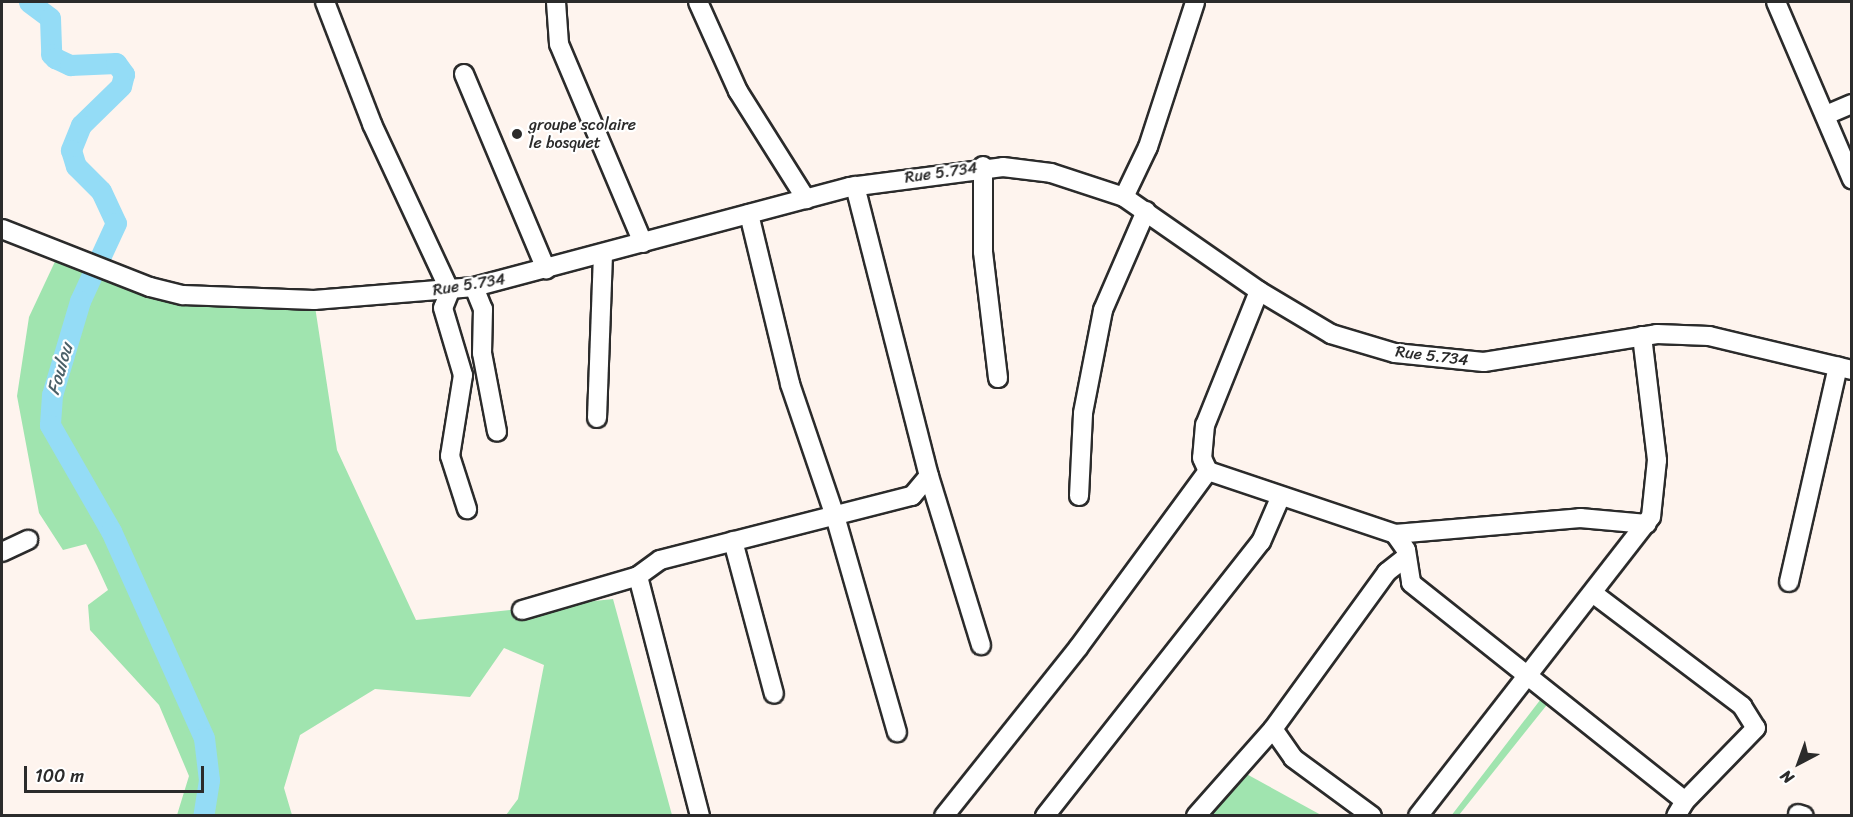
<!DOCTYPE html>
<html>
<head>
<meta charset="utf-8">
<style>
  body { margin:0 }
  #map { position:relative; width:1853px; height:817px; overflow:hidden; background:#fef4ee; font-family:Sriracha,sans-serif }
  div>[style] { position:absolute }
  .green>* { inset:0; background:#a0e4af }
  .river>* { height:21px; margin:-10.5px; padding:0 10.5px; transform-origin:10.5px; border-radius:10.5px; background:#94dcf6 }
  .roads { filter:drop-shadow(2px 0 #2b2b2b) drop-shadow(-2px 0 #2b2b2b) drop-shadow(0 2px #2b2b2b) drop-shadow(0 -2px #2b2b2b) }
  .minor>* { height:18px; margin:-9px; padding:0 9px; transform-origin:9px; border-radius:9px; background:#fff }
  .dots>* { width:16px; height:16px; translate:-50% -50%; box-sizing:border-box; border:3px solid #fff; border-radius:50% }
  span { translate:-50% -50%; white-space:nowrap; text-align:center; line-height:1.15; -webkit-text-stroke:4.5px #fff; paint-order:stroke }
  .poi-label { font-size:16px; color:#2b2b2b }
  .left { translate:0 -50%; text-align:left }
  .street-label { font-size:16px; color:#2b2b2b }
  .water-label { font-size:18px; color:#4a6068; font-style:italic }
  .frame { position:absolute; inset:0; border:3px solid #2b2b2b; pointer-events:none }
  .north { position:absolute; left:1769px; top:733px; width:60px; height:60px; -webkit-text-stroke:4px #fff; paint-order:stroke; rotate:221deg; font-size:16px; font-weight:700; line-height:24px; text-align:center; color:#2b2b2b }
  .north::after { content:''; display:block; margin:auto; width:21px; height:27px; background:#2b2b2b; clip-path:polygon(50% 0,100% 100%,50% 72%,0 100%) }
  .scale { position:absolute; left:24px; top:766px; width:180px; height:27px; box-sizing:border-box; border:3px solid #2b2b2b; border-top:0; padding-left:8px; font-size:18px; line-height:21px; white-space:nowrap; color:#2b2b2b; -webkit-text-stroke:4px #fff; paint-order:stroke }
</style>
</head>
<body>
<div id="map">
  <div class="green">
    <div style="clip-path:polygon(59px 253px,150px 287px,314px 300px,337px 450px,416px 620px,613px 599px,672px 815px,506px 815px,518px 799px,544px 665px,504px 648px,470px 697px,375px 689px,300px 735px,284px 788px,292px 815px,177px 815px,189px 776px,159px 705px,90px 630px,88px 605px,108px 590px,97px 566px,86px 544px,63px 550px,39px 513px,17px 396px,29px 317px)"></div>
    <div style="clip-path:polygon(1547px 691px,1691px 815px,1550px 701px,1459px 815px,1451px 816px)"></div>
    <div style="clip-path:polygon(1241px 771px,1321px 815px,1199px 816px)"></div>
  </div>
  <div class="river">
    <div style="left:29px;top:2px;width:26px;rotate:37deg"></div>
    <div style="left:50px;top:18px;width:36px;rotate:88deg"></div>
    <div style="left:51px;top:54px;width:6px;rotate:45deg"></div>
    <div style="left:55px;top:58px;width:17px;rotate:25deg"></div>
    <div style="left:70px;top:65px;width:46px;rotate:-2.5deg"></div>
    <div style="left:116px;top:63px;width:14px;rotate:54deg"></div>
    <div style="left:124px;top:74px;width:12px;rotate:104deg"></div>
    <div style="left:121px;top:86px;width:56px;rotate:135.7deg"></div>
    <div style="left:81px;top:125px;width:27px;rotate:112deg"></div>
    <div style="left:71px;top:150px;width:17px;rotate:73deg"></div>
    <div style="left:76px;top:166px;width:35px;rotate:45deg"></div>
    <div style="left:101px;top:191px;width:35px;rotate:65deg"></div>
    <div style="left:116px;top:223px;width:86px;rotate:114.8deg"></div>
    <div style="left:80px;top:301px;width:98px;rotate:106.6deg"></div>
    <div style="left:52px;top:395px;width:30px;rotate:94deg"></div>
    <div style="left:50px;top:425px;width:122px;rotate:60.1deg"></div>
    <div style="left:111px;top:531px;width:227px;rotate:65.8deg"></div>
    <div style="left:204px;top:738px;width:42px;rotate:83.2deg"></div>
    <div style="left:209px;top:780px;width:36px;rotate:99deg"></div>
  </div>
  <div class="roads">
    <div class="minor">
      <div style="left:325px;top:2px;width:131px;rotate:68.9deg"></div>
      <div style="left:372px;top:124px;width:184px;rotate:65deg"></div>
      <div style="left:450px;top:291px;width:18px;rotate:112deg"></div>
      <div style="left:443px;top:308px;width:70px;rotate:73.4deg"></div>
      <div style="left:463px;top:375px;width:82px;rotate:99.1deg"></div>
      <div style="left:450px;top:456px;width:56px;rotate:72.2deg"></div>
      <div style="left:556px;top:2px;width:42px;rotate:85.9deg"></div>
      <div style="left:559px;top:44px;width:216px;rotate:67.1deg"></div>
      <div style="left:698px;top:2px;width:98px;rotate:65.8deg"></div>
      <div style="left:738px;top:91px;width:128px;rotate:57.8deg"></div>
      <div style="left:1776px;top:2px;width:193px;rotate:66.8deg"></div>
      <div style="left:464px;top:74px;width:212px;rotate:67.2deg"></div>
      <div style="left:1826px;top:115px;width:28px;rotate:-23deg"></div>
      <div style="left:983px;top:166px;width:86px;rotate:90deg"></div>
      <div style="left:983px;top:252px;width:127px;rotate:83.2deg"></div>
      <div style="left:855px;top:186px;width:299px;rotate:75.7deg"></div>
      <div style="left:929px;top:476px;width:177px;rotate:72.9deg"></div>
      <div style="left:1124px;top:197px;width:55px;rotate:-64.4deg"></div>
      <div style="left:1148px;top:147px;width:152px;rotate:-72deg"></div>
      <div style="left:749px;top:214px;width:175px;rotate:76.4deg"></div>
      <div style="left:790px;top:384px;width:139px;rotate:71.2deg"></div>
      <div style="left:835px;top:516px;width:225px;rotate:74deg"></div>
      <div style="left:2px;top:229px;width:159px;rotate:21.4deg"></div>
      <div style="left:150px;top:287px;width:34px;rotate:14deg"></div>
      <div style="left:183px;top:295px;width:131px;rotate:2.2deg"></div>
      <div style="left:314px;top:300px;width:161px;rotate:-4.6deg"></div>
      <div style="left:474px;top:287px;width:389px;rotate:-14.9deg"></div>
      <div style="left:850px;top:187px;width:154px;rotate:-7.4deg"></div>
      <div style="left:1003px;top:167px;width:48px;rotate:7.1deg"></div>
      <div style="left:1051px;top:173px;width:77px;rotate:18.2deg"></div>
      <div style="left:1124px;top:197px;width:165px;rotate:34.8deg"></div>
      <div style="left:1259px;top:291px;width:84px;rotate:30.8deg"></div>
      <div style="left:1331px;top:334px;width:67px;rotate:16.5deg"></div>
      <div style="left:1395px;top:353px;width:89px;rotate:5.8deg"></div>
      <div style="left:1484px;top:362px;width:175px;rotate:-9.2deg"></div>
      <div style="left:1657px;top:334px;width:52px;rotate:2.2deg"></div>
      <div style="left:1709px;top:336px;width:147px;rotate:13.4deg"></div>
      <div style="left:474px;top:287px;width:24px;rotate:68deg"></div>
      <div style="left:483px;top:309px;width:44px;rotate:91.3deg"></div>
      <div style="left:482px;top:353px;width:80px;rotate:79.2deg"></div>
      <div style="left:1259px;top:291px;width:144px;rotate:111.9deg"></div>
      <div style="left:1205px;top:425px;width:33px;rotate:95deg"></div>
      <div style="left:1202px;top:458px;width:14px;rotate:65deg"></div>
      <div style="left:1208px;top:471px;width:197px;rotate:18.6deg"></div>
      <div style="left:1395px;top:534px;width:19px;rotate:55deg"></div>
      <div style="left:1406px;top:550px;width:33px;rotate:81deg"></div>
      <div style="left:1411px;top:583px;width:350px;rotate:38.5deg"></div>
      <div style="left:1685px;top:801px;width:17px;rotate:121deg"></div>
      <div style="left:597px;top:418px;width:164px;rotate:-87.9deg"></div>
      <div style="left:1079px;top:496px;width:83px;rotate:-87.2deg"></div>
      <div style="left:1083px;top:413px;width:105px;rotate:-79deg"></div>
      <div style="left:1103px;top:310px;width:108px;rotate:-66.5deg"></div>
      <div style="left:1395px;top:534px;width:186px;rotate:-4.9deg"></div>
      <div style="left:1580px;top:518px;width:67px;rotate:5.1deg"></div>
      <div style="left:733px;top:541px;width:158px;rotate:75deg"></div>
      <div style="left:2px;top:552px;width:29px;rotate:-25deg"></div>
      <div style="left:1789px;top:582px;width:221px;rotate:-77.2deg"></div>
      <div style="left:1594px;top:594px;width:186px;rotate:37.1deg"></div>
      <div style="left:1742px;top:706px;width:26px;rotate:58deg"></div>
      <div style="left:1756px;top:728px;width:102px;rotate:134.2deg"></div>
      <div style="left:522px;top:610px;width:121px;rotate:-16.3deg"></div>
      <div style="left:1273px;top:729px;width:35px;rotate:55deg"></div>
      <div style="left:1293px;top:758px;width:98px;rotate:36.3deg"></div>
      <div style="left:1798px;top:814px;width:6px;rotate:18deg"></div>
      <div style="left:700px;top:816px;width:248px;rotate:-104.5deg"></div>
      <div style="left:638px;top:576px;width:27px;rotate:-36deg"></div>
      <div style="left:660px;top:560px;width:260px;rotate:-14.3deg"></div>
      <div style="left:912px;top:496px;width:26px;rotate:-50deg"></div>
      <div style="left:944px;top:816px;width:215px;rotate:-51.4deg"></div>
      <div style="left:1078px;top:648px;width:220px;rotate:-53.7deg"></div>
      <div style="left:1045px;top:816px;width:349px;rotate:-51.8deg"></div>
      <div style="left:1261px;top:542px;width:48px;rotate:-66.6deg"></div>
      <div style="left:1196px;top:816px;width:116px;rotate:-48.5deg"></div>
      <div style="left:1273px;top:729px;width:194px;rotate:-54deg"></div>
      <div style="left:1387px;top:572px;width:23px;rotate:-38deg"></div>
      <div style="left:1418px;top:816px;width:379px;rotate:-52.1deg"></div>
      <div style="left:1651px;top:517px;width:57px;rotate:-84deg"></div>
      <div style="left:1657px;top:460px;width:125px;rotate:-96.9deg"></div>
    </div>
  </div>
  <div class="dots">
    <div style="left:517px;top:134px;background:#2b2b2b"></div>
  </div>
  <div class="poi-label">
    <span class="left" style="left:529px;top:134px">groupe scolaire<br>le bosquet</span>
  </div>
  <div class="street-label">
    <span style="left:941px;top:173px;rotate:-8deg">Rue 5.734</span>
    <span style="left:469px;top:285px;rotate:-9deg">Rue 5.734</span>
    <span style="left:1432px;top:356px;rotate:7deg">Rue 5.734</span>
  </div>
  <div class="water-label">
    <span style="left:60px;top:369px;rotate:-74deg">Foulou</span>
  </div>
  <div class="frame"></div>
  <div class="north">N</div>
  <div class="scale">100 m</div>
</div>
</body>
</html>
